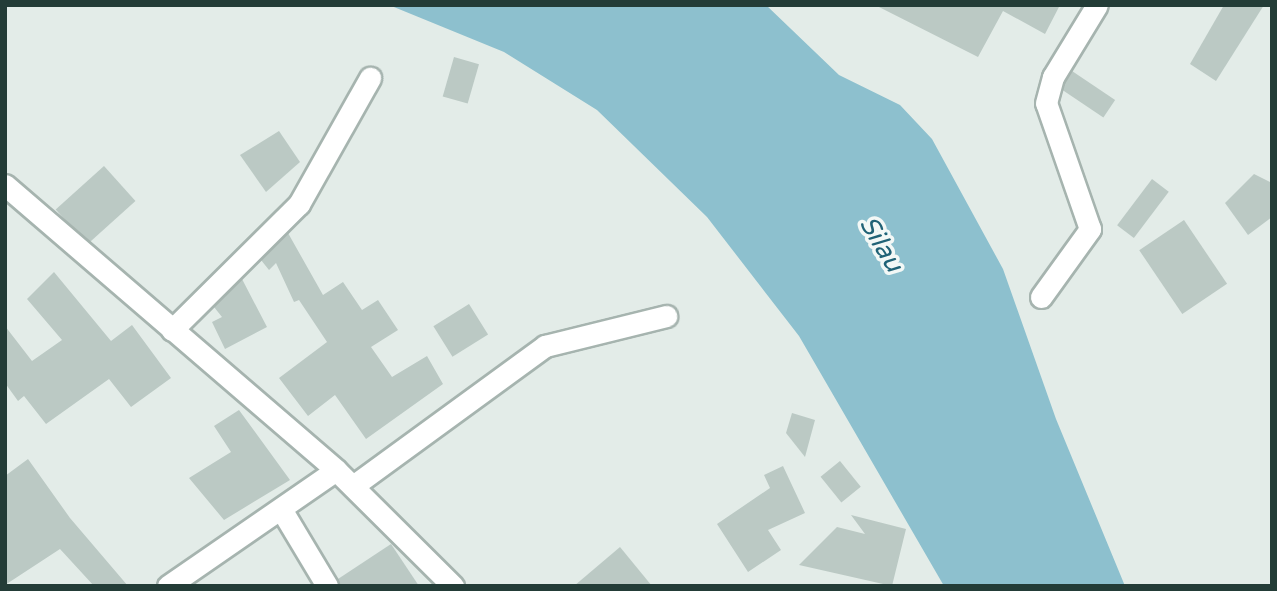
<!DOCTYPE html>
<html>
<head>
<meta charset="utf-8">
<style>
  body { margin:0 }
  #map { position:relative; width:1277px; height:591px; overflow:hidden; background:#e3ece8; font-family:"Varela Round",sans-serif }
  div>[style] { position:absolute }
  .water>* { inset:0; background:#8dc0ce }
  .building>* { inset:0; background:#bbc9c4; transform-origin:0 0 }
  .roads { filter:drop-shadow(2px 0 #a6b4af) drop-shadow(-2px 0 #a6b4af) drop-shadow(0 2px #a6b4af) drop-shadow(0 -2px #a6b4af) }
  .minor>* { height:21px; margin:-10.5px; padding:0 10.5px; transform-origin:10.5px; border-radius:10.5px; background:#fff }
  span { translate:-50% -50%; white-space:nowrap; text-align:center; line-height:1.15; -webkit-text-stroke:7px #f3f8f6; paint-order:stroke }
  .water-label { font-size:26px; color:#206276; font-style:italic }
  .frame { position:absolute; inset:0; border:7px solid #233c37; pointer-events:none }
</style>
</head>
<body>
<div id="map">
  <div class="water">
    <div style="clip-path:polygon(389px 5px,766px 5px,839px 75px,900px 105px,932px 139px,1003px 269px,1056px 419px,1125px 586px,944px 586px,799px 336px,707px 217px,597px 110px,504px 52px)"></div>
  </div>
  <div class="building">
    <div style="clip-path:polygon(875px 5px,1060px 5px,1045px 34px,1003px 11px,978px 57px)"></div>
    <div style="clip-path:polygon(1224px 5px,1264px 5px,1216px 81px,1190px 64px)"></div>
    <div style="left:454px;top:57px;width:26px;height:41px;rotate:16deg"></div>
    <div style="left:1072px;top:71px;width:52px;height:21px;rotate:34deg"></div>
    <div style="clip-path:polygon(279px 131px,300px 162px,266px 192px,240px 155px)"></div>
    <div style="left:104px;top:166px;width:47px;height:65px;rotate:48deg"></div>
    <div style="clip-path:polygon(1254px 174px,1272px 183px,1272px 217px,1248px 235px,1225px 203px)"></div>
    <div style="left:1152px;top:179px;width:21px;height:58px;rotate:37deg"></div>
    <div style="left:1184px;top:220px;width:77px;height:54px;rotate:56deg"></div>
    <div style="clip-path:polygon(288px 233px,323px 295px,343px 282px,362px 310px,378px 300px,398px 330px,371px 347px,392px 377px,427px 356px,443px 384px,366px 439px,335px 395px,308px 416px,279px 378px,327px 342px,299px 300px,294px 302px,276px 263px,269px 270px,261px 260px)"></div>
    <div style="clip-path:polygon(54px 272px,111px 341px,132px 325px,171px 378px,131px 407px,109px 379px,46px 424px,24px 396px,18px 401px,5px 383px,5px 326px,32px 361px,62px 340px,27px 299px)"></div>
    <div style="clip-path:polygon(242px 279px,267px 327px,225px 349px,212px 322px,222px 317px,214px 307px)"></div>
    <div style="left:469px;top:304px;width:36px;height:42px;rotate:58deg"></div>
    <div style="clip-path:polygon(239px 410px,290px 480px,224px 520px,189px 478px,231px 452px,214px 426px)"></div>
    <div style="clip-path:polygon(792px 413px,815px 420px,805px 457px,786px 433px)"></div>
    <div style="clip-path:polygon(28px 459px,70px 518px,128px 586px,94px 586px,60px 549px,5px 585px,5px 476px)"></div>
    <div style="left:840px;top:461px;width:33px;height:25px;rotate:51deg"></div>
    <div style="clip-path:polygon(783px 466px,805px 513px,768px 530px,781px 550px,748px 572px,717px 524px,770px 488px,764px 475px)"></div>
    <div style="clip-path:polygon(851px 515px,906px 529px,892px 586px,799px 565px,837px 527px,865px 534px)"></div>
    <div style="clip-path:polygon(391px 544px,419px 586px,340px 586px,338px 579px)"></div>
    <div style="clip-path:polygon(620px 547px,652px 586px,574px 586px)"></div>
  </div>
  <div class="roads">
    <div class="minor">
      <div style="left:5px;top:185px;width:437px;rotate:40.7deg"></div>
      <div style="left:336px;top:470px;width:165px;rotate:44.8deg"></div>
      <div style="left:1041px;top:297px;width:84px;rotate:-54.2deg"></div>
      <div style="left:1090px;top:229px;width:133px;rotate:-109.2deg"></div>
      <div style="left:1046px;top:103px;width:27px;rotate:-75deg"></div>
      <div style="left:1053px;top:77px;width:84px;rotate:-58.6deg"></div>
      <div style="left:172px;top:330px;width:179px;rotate:-44.8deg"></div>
      <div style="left:299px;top:204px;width:145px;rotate:-60.6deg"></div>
      <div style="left:353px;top:486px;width:238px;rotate:-36.1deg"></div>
      <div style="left:545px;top:346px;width:125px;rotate:-13.9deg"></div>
      <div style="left:281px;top:509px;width:90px;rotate:59.1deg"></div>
      <div style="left:168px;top:586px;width:204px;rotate:-34.6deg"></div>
    </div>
  </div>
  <div class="water-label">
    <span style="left:881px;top:244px;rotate:59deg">Silau</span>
  </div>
  <div class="frame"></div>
</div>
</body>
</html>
